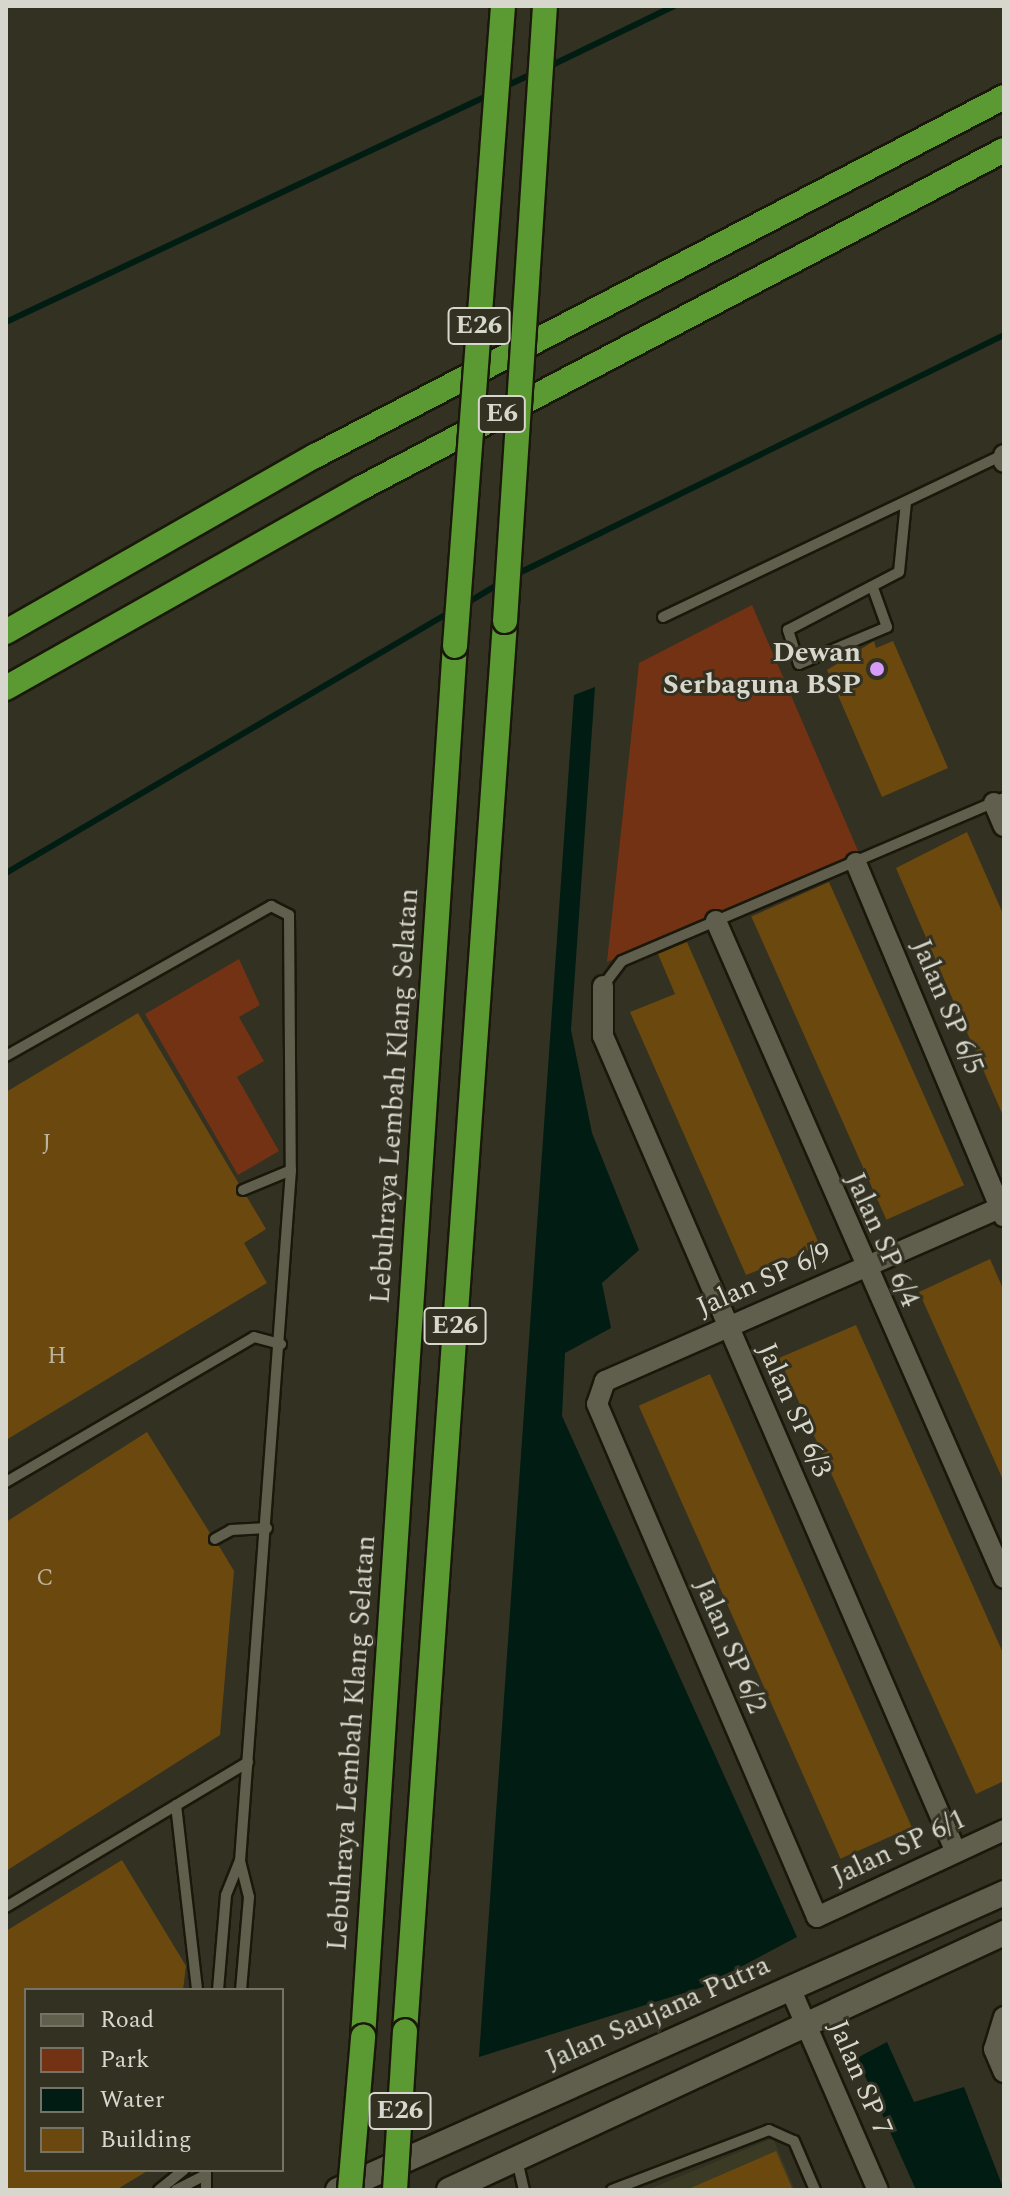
<!DOCTYPE html>
<html>
<head>
<meta charset="utf-8">
<style>
  body { margin:0 }
  #map { position:relative; width:1010px; height:2196px; overflow:hidden; background:#323122; font-family:Spectral,serif }
  div>[style] { position:absolute }
  .built>* { inset:0; background:#3b3a24 }
  .green>* { inset:0; background:#733213 }
  .water>* { inset:0; background:#011d13 }
  .stream>* { height:6px; margin:-3px; padding:0 3px; transform-origin:3px; border-radius:3px; background:#011d13 }
  .building>* { inset:0; background:#6b480e; transform-origin:0 0 }
  .roads { filter:drop-shadow(2px 0 #1a180a) drop-shadow(-2px 0 #1a180a) drop-shadow(0 2px #1a180a) drop-shadow(0 -2px #1a180a) }
  .service>* { height:10px; margin:-5px; padding:0 5px; transform-origin:5px; border-radius:5px; background:#605f4e }
  .minor>* { height:20px; margin:-10px; padding:0 10px; transform-origin:10px; border-radius:10px; background:#605f4e }
  .secondary>* { height:24px; margin:-12px; padding:0 12px; transform-origin:12px; border-radius:12px; background:#605f4e }
  .motorway>* { height:24px; margin:-12px; padding:0 12px; transform-origin:12px; border-radius:12px; background:#5b9932 }
  .bridges { filter:drop-shadow(2px 0 #1a180a) drop-shadow(-2px 0 #1a180a) drop-shadow(0 2px #1a180a) drop-shadow(0 -2px #1a180a) }
  .motorway-bridge>* { height:24px; margin:-12px; padding:0 12px; transform-origin:12px; border-radius:12px; background:#5b9932 }
  .dots>* { width:22px; height:22px; translate:-50% -50%; box-sizing:border-box; border:4px solid #323122; border-radius:50% }
  span { translate:-50% -50%; white-space:nowrap; text-align:center; line-height:1.15; -webkit-text-stroke:6px #323122; paint-order:stroke }
  .number-label { font-size:24px; color:#bcb39d }
  .number-label span { -webkit-text-stroke-width:0 }
  .shield-label span { padding:2px 6px; background:#323122; border:2px solid; border-radius:6px; -webkit-text-stroke-width:0 }
  .shield-label { font-size:26px; color:#d7d7cd; font-weight:700 }
  .poi-label { font-size:28px; color:#d7d7cd; font-weight:700 }
  .right { translate:-100% -50%; text-align:right }
  .street-label { font-size:28px; color:#d7d7cd }
  .frame { position:absolute; inset:0; border:8px solid #d7d7cd; pointer-events:none }
  .legend { position:absolute; left:24px; top:1988px; width:260px; height:184px; box-sizing:border-box; background:#323122; border:2px solid #747366; margin:0; padding:10px 14px; list-style:none; font-size:24px; color:#d7d7cd }
  .legend li { display:flex; align-items:center; gap:16px; height:40px }
  .legend b { width:40px; border:2px solid #747366 }
</style>
</head>
<body>
<div id="map">
  <div class="built">
    <div style="clip-path:polygon(773px 2138px,795px 2190px,647px 2190px)"></div>
  </div>
  <div class="green">
    <div style="clip-path:polygon(752px 605px,859px 853px,607px 962px,639px 663px)"></div>
    <div style="clip-path:polygon(239px 959px,260px 1005px,239px 1017px,264px 1061px,237px 1077px,279px 1151px,238px 1175px,145px 1014px)"></div>
  </div>
  <div class="water">
    <div style="clip-path:polygon(595px 687px,571px 1030px,592px 1133px,639px 1250px,602px 1283px,611px 1328px,565px 1353px,562px 1416px,797px 1937px,703px 1987px,479px 2057px,574px 695px)"></div>
    <div style="clip-path:polygon(887px 2042px,914px 2102px,964px 2087px,1004px 2190px,916px 2190px,857px 2058px)"></div>
  </div>
  <div class="stream">
    <div style="left:548px;top:67px;width:140px;rotate:-25.8deg"></div>
    <div style="left:504px;top:87px;width:33px;rotate:-25deg"></div>
    <div style="left:6px;top:322px;width:536px;rotate:-25.18deg"></div>
    <div style="left:515px;top:575px;width:545px;rotate:-26.14deg"></div>
    <div style="left:467px;top:603px;width:41px;rotate:-31deg"></div>
    <div style="left:6px;top:873px;width:515px;rotate:-30.45deg"></div>
  </div>
  <div class="building">
    <div style="clip-path:polygon(874px 641px,876px 648px,893px 641px,948px 768px,882px 797px,827px 670px)"></div>
    <div style="clip-path:polygon(967px 832px,1004px 916px,1004px 1118px,896px 868px)"></div>
    <div style="left:829px;top:882px;width:332px;height:85px;rotate:66deg"></div>
    <div style="clip-path:polygon(687px 942px,820px 1246px,746px 1275px,630px 1012px,675px 994px,658px 954px)"></div>
    <div style="clip-path:polygon(138px 1013px,239px 1184px,236px 1194px,247px 1197px,266px 1229px,244px 1243px,267px 1283px,6px 1440px,6px 1092px)"></div>
    <div style="clip-path:polygon(990px 1259px,1004px 1291px,1004px 1482px,919px 1292px)"></div>
    <div style="clip-path:polygon(856px 1325px,1004px 1655px,1004px 1781px,976px 1794px,779px 1358px)"></div>
    <div style="left:710px;top:1374px;width:496px;height:78px;rotate:66deg"></div>
    <div style="clip-path:polygon(147px 1432px,210px 1533px,208px 1544px,219px 1546px,234px 1571px,220px 1735px,6px 1871px,6px 1522px)"></div>
    <div style="clip-path:polygon(122px 1860px,186px 1966px,183px 1990px,26px 1990px,26px 2170px,149px 2170px,116px 2190px,6px 2190px,6px 1931px)"></div>
    <div style="clip-path:polygon(776px 2151px,793px 2190px,686px 2190px)"></div>
  </div>
  <div class="roads">
    <div class="service">
      <div style="left:873px;top:588px;width:41px;rotate:70.3deg"></div>
      <div style="left:887px;top:627px;width:95px;rotate:157.2deg"></div>
      <div style="left:799px;top:664px;width:36px;rotate:-108deg"></div>
      <div style="left:788px;top:630px;width:125px;rotate:-27.6deg"></div>
      <div style="left:899px;top:572px;width:70px;rotate:-84.3deg"></div>
      <div style="left:663px;top:617px;width:374px;rotate:-25.5deg"></div>
      <div style="left:603px;top:986px;width:31px;rotate:-53deg"></div>
      <div style="left:622px;top:961px;width:415px;rotate:-23.1deg"></div>
      <div style="left:6px;top:1056px;width:305px;rotate:-29.5deg"></div>
      <div style="left:271px;top:906px;width:20px;rotate:27deg"></div>
      <div style="left:289px;top:915px;width:255px;rotate:89.6deg"></div>
      <div style="left:291px;top:1170px;width:693px;rotate:94.22deg"></div>
      <div style="left:243px;top:1190px;width:52px;rotate:-22.6deg"></div>
      <div style="left:6px;top:1482px;width:287px;rotate:-30.3deg"></div>
      <div style="left:254px;top:1337px;width:28px;rotate:15deg"></div>
      <div style="left:215px;top:1539px;width:18px;rotate:-29deg"></div>
      <div style="left:231px;top:1530px;width:36px;rotate:-3deg"></div>
      <div style="left:176px;top:1805px;width:186px;rotate:83.5deg"></div>
      <div style="left:6px;top:1907px;width:282px;rotate:-30.9deg"></div>
      <div style="left:218px;top:1990px;width:95px;rotate:-85.2deg"></div>
      <div style="left:226px;top:1895px;width:37px;rotate:-68deg"></div>
      <div style="left:240px;top:1861px;width:37px;rotate:76deg"></div>
      <div style="left:249px;top:1897px;width:93px;rotate:94.9deg"></div>
      <div style="left:517px;top:2160px;width:31px;rotate:77deg"></div>
      <div style="left:206px;top:2172px;width:18px;rotate:90deg"></div>
      <div style="left:159px;top:2190px;width:32px;rotate:-39deg"></div>
      <div style="left:176px;top:2190px;width:33px;rotate:-27deg"></div>
      <div style="left:612px;top:2190px;width:168px;rotate:-20.9deg"></div>
      <div style="left:769px;top:2130px;width:27px;rotate:24deg"></div>
      <div style="left:794px;top:2141px;width:53px;rotate:66.8deg"></div>
    </div>
    <div class="minor">
      <div style="left:1004px;top:455px;width:7px;rotate:90deg"></div>
      <div style="left:994px;top:803px;width:25px;rotate:67deg"></div>
      <div style="left:856px;top:863px;width:383px;rotate:67.3deg"></div>
      <div style="left:716px;top:921px;width:717px;rotate:66.33deg"></div>
      <div style="left:603px;top:986px;width:50px;rotate:90deg"></div>
      <div style="left:603px;top:1036px;width:889px;rotate:66.61deg"></div>
      <div style="left:1004px;top:1206px;width:436px;rotate:156.3deg"></div>
      <div style="left:605px;top:1381px;width:24px;rotate:109deg"></div>
      <div style="left:597px;top:1404px;width:558px;rotate:66.79deg"></div>
      <div style="left:817px;top:1917px;width:206px;rotate:-24.9deg"></div>
      <div style="left:790px;top:1988px;width:220px;rotate:66.5deg"></div>
      <div style="left:1004px;top:2017px;width:34px;rotate:107deg"></div>
      <div style="left:994px;top:2049px;width:25px;rotate:67deg"></div>
    </div>
    <div class="secondary">
      <div style="left:338px;top:2190px;width:729px;rotate:-24.03deg"></div>
      <div style="left:449px;top:2190px;width:612px;rotate:-24.85deg"></div>
    </div>
    <div class="motorway">
      <div style="left:6px;top:632px;width:356px;rotate:-29.7deg"></div>
      <div style="left:315px;top:456px;width:777px;rotate:-27.52deg"></div>
      <div style="left:6px;top:688px;width:407px;rotate:-29.4deg"></div>
      <div style="left:361px;top:488px;width:726px;rotate:-27.73deg"></div>
      <div style="left:405px;top:2031px;width:1414px;rotate:-85.94deg"></div>
      <div style="left:363px;top:2037px;width:1394px;rotate:-86.22deg"></div>
    </div>
  </div>
  <div class="bridges">
    <div class="motorway-bridge">
      <div style="left:505px;top:621px;width:616px;rotate:-86.28deg"></div>
      <div style="left:455px;top:646px;width:642px;rotate:-85.71deg"></div>
      <div style="left:350px;top:2190px;width:154px;rotate:-85.1deg"></div>
      <div style="left:395px;top:2190px;width:159px;rotate:-86.4deg"></div>
    </div>
  </div>
  <div class="dots">
    <div style="left:877px;top:669px;background:#d79bf9"></div>
  </div>
  <div class="number-label">
    <span style="left:47px;top:1144px">J</span>
    <span style="left:57px;top:1357px">H</span>
    <span style="left:45px;top:1579px">C</span>
  </div>
  <div class="shield-label">
    <span style="left:479px;top:326px">E26</span>
    <span style="left:502px;top:414px">E6</span>
    <span style="left:455px;top:1326px">E26</span>
    <span style="left:400px;top:2111px">E26</span>
  </div>
  <div class="poi-label">
    <span class="right" style="left:861px;top:669px">Dewan<br>Serbaguna BSP</span>
  </div>
  <div class="street-label">
    <span style="left:947px;top:1007px;rotate:67deg">Jalan SP 6/5</span>
    <span style="left:395px;top:1096px;rotate:-86deg">Lebuhraya Lembah Klang Selatan</span>
    <span style="left:882px;top:1240px;rotate:66deg">Jalan SP 6/4</span>
    <span style="left:764px;top:1280px;rotate:-24deg">Jalan SP 6/9</span>
    <span style="left:794px;top:1410px;rotate:66deg">Jalan SP 6/3</span>
    <span style="left:730px;top:1646px;rotate:67deg">Jalan SP 6/2</span>
    <span style="left:352px;top:1743px;rotate:-86deg">Lebuhraya Lembah Klang Selatan</span>
    <span style="left:899px;top:1848px;rotate:-25deg">Jalan SP 6/1</span>
    <span style="left:658px;top:2013px;rotate:-24deg">Jalan Saujana Putra</span>
    <span style="left:860px;top:2078px;rotate:67deg">Jalan SP 7</span>
  </div>
  <div class="frame"></div>
  <ul class="legend">
  <li><b style="height:10px;background:#605f4e"></b>Road</li>
  <li><b style="height:22px;background:#733213"></b>Park</li>
  <li><b style="height:22px;background:#011d13"></b>Water</li>
  <li><b style="height:22px;background:#6b480e"></b>Building</li>
  </ul>
</div>
</body>
</html>
